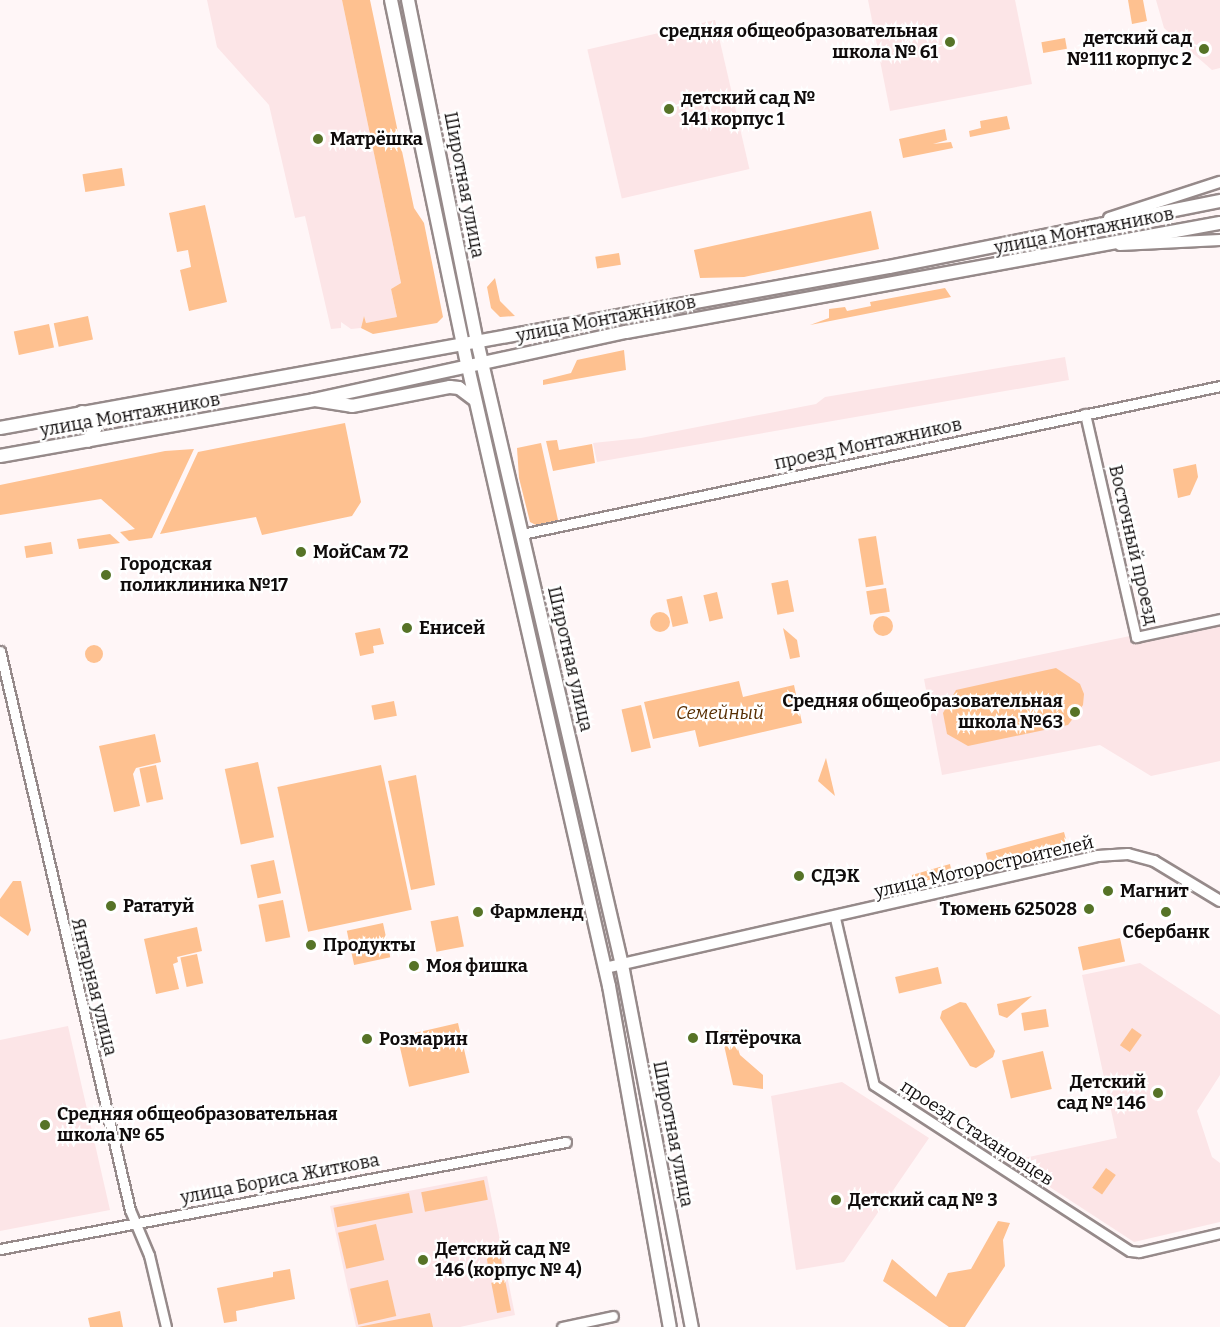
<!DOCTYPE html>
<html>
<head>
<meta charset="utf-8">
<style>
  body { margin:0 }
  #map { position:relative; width:1220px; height:1327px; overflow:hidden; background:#fff6f7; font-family:Bitter,serif }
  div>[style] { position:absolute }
  .built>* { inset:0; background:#fce5e7; transform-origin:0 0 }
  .green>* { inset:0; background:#fec190; transform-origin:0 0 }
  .round { border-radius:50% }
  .roads { filter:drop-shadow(2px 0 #968a8a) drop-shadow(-2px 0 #968a8a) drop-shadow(0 2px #968a8a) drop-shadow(0 -2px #968a8a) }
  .minor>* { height:9px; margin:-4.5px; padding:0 4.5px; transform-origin:4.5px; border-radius:4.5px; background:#fff }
  .tertiary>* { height:10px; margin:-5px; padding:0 5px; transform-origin:5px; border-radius:5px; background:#fff }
  .secondary>* { height:12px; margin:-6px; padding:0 6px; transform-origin:6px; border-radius:6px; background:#fff }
  .dots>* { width:16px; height:16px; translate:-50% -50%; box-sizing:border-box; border:3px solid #fff; border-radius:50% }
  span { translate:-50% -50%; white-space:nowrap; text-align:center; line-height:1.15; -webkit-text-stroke:4.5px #fff; paint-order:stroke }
  .poi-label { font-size:18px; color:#100c0c; font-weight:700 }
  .right { translate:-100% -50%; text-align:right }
  .left { translate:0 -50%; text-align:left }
  .street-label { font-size:18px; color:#100c0c }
  .park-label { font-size:18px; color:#572e03; font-style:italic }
</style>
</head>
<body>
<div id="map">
  <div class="built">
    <div style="clip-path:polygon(207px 0,342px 0,401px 283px,391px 289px,397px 317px,366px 323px,364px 316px,361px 328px,351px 329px,341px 322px,341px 328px,331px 329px,305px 216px,295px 218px,269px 105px,217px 47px)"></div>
    <div style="clip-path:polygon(868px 0,1015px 0,1032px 84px,890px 111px)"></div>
    <div style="clip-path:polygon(1156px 0,1220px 0,1220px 68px,1212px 70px,1164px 28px)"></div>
    <div style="left:715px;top:20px;width:153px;height:131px;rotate:77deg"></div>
    <div style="clip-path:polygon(1065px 357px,1069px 380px,597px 462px,593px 443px,641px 438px,816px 404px,825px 397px)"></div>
    <div style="clip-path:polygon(1220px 625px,1220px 761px,1151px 776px,1100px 745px,942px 775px,924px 679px,1130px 636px,1132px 644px)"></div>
    <div style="clip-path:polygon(1140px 963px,1220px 1015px,1220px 1075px,1197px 1111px,1212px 1157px,1220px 1163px,1220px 1222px,1134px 1242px,1010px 1161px,1117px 1138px,1082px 975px)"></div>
    <div style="clip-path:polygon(68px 1026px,110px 1210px,0 1231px,0 1040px)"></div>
    <div style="clip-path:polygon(842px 1082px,929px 1138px,844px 1262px,796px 1270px,771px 1096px)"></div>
    <div style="clip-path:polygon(487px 1176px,515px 1315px,460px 1327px,356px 1327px,330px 1206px)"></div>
  </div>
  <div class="green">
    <div style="clip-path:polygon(342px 0,370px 0,414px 208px,424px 223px,443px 317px,437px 323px,373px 334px,361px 328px,364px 316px,366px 323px,397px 317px,391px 289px,401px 283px)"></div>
    <div style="clip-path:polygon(1128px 0,1143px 0,1147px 21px,1132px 24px)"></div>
    <div style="left:1065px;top:38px;width:11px;height:24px;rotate:80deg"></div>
    <div style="clip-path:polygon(1007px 116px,1010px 129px,970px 137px,969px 131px,981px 128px,980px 121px)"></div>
    <div style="clip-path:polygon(945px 129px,947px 140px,933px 144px,951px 142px,953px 148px,903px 158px,899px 139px)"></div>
    <div style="left:122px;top:168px;width:18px;height:40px;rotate:81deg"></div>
    <div style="clip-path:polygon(205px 205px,227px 302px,189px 311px,180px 270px,191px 267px,188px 250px,177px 252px,169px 213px)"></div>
    <div style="clip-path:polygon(871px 211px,879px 249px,744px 277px,700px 278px,694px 250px)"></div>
    <div style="left:619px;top:253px;width:12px;height:24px;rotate:81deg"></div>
    <div style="clip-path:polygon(495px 278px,500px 301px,515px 316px,500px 317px,491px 308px,487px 287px)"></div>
    <div style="clip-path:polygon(945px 288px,951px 297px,810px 325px,829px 318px,829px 309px,845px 307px,847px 311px,871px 306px,870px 302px)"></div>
    <div style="left:88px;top:316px;width:24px;height:35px;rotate:78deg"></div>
    <div style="left:49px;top:324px;width:24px;height:36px;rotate:78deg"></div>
    <div style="clip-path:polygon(624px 350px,626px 370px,543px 385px,543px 380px,571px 373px,577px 360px)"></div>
    <div style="clip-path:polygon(345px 423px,361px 502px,352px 516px,262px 535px,256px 517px,160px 534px,198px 452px)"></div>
    <div style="clip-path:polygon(557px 440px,559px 450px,592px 444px,595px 463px,553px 471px,546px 441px)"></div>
    <div style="clip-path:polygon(541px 443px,558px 520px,536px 525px,530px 522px,519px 478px,517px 448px)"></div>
    <div style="clip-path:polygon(194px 449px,152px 538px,129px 541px,120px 532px,135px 529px,101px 499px,0 515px,0 485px,165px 451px)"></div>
    <div style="clip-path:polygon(1196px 464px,1198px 477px,1190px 495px,1178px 498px,1173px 469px)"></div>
    <div style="clip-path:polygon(110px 534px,120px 543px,79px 549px,77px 539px)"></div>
    <div style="left:876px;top:536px;width:49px;height:18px;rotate:81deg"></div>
    <div style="left:51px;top:542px;width:12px;height:27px;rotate:81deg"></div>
    <div style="left:788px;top:580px;width:32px;height:17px;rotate:79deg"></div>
    <div style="left:886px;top:588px;width:24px;height:20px;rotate:81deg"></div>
    <div style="left:717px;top:592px;width:27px;height:14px;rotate:77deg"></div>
    <div style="left:682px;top:596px;width:28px;height:16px;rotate:77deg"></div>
    <div class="round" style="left:650px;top:612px;width:20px;height:20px"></div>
    <div class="round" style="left:873px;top:616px;width:20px;height:20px"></div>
    <div style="clip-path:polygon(380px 628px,384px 644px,373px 646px,374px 653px,360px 656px,355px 633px)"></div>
    <div style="clip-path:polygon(783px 628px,797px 640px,800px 657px,790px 659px)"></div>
    <div class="round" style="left:85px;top:645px;width:18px;height:18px"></div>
    <div style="clip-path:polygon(1056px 668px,1080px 684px,1084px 694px,1083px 705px,1068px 725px,968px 746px,947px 734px,943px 713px,956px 690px)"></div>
    <div style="clip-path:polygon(739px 681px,743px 697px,794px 685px,802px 723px,699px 747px,695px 730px,653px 739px,644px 702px)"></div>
    <div style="left:394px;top:701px;width:15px;height:23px;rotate:79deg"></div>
    <div style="left:641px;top:705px;width:44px;height:20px;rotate:77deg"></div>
    <div style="clip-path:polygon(155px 734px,161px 762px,136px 768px,133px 774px,140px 806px,114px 812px,99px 746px)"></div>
    <div style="clip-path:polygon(826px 758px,835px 796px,818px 781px)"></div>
    <div style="left:258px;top:762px;width:77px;height:34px;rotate:78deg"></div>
    <div style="left:156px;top:765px;width:35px;height:17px;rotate:78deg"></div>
    <div style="left:381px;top:765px;width:148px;height:106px;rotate:78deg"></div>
    <div style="clip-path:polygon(416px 775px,435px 885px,411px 890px,388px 781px)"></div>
    <div style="left:1064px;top:832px;width:16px;height:81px;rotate:75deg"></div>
    <div style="left:274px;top:860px;width:34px;height:24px;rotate:78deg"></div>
    <div style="clip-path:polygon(950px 864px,952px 874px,913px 884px,912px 875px)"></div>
    <div style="clip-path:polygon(13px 881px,21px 881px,31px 930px,28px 936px,0 916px,0 899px)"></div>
    <div style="left:283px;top:900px;width:38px;height:25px;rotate:79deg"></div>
    <div style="left:458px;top:916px;width:31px;height:28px;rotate:79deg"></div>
    <div style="left:383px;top:923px;width:35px;height:37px;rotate:78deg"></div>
    <div style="clip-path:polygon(197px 927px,202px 951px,177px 957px,178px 962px,173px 964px,179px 989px,156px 994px,144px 939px)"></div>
    <div style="left:1120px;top:938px;width:24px;height:43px;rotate:78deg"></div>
    <div style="left:197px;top:954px;width:30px;height:17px;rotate:78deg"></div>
    <div style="left:938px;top:967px;width:17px;height:44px;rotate:77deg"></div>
    <div style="clip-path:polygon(1032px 996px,1007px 1018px,999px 1015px,997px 1004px)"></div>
    <div style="clip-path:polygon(960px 1002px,966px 1003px,995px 1051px,993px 1057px,976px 1068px,970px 1066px,940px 1018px,942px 1011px)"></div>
    <div style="left:1046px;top:1009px;width:18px;height:25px;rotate:81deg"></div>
    <div style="left:458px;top:1023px;width:51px;height:62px;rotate:77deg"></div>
    <div style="left:1132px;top:1028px;width:12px;height:21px;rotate:35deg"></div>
    <div style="clip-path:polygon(732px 1031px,740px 1055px,763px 1075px,763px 1089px,733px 1085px,721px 1032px)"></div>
    <div style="left:1043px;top:1051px;width:39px;height:42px;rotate:77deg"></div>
    <div style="left:1106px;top:1168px;width:12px;height:24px;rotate:35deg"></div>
    <div style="left:484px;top:1180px;width:20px;height:64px;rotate:79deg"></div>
    <div style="left:409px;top:1193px;width:20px;height:77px;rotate:79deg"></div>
    <div style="clip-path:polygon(998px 1221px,1010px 1223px,1003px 1240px,1005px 1266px,965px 1327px,949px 1327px,883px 1281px,892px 1259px,936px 1297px,948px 1273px,971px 1269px)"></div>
    <div style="left:376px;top:1224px;width:37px;height:39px;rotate:77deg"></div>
    <div style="left:500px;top:1253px;width:23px;height:14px;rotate:80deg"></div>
    <div style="clip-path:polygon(290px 1269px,295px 1299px,236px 1311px,237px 1321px,224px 1323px,217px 1288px,273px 1277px,273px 1272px)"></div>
    <div style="left:388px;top:1280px;width:37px;height:39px;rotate:77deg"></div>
    <div style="left:505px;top:1280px;width:31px;height:14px;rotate:79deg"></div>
    <div style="clip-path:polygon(120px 1311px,123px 1327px,90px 1327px,88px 1318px)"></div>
    <div style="clip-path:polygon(430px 1313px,433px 1327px,358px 1327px)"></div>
  </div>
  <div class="roads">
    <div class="minor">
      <div style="left:1085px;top:414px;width:229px;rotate:77.1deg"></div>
      <div style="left:1136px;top:637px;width:86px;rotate:-12.1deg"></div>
      <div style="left:522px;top:534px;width:714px;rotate:-11.97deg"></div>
      <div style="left:0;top:651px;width:574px;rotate:76.91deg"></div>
      <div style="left:130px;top:1210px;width:49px;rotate:67.1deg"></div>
      <div style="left:149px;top:1255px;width:74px;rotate:76.7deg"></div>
      <div style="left:835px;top:918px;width:171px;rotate:76.9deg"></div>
      <div style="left:874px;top:1085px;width:305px;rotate:33deg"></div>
      <div style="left:1130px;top:1251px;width:9px;rotate:6deg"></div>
      <div style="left:1139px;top:1252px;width:83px;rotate:-13.2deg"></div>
      <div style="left:0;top:1249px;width:576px;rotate:-10.71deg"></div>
      <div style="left:562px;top:1327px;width:52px;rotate:-12.2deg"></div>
    </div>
    <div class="tertiary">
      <div style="left:1109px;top:218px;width:117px;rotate:-18deg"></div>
      <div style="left:1120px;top:245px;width:100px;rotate:-2.9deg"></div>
      <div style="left:605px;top:968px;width:506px;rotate:-12.8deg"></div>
      <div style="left:1098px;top:856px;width:30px;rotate:-4deg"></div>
      <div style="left:1128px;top:854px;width:27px;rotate:15deg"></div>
      <div style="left:1154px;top:861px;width:77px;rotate:31.2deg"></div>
    </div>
    <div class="secondary">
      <div style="left:391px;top:0;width:375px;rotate:78.2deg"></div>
      <div style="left:468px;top:367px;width:635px;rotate:77.17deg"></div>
      <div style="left:609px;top:986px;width:346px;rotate:79.9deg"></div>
      <div style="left:408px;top:0;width:348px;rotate:78.6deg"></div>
      <div style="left:477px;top:341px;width:641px;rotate:76.92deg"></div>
      <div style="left:622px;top:965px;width:369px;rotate:79.1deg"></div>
      <div style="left:315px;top:400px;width:37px;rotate:9deg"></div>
      <div style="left:352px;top:406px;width:100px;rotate:-11deg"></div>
      <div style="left:450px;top:387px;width:9px;rotate:6deg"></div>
      <div style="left:459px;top:388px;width:20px;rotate:37deg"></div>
      <div style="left:82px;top:412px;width:12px;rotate:31deg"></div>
      <div style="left:92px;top:418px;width:10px;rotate:66deg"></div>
      <div style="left:96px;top:427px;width:16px;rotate:120deg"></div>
      <div style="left:0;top:428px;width:903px;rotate:-10.27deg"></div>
      <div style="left:889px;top:267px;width:338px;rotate:-11.3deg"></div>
      <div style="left:0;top:456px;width:318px;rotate:-10.1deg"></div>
      <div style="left:313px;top:400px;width:320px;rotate:-12.3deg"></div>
      <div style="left:626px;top:332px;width:604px;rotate:-10.4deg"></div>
    </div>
  </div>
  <div class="dots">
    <div style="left:950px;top:42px;background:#567327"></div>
    <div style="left:1204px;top:49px;background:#567327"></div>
    <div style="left:669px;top:109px;background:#567327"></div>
    <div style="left:318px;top:139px;background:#567327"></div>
    <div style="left:301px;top:552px;background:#567327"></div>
    <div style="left:106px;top:575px;background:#567327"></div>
    <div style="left:407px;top:628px;background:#567327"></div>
    <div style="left:1075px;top:712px;background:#567327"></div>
    <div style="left:799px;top:876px;background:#567327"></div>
    <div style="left:1108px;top:891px;background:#567327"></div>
    <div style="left:111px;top:906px;background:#567327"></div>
    <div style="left:1089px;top:909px;background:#567327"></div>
    <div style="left:478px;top:912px;background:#567327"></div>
    <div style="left:1166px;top:912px;background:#567327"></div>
    <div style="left:311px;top:945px;background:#567327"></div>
    <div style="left:414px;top:966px;background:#567327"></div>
    <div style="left:693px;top:1038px;background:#567327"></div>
    <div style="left:367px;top:1039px;background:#567327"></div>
    <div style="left:1158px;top:1093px;background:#567327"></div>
    <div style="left:45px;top:1125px;background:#567327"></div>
    <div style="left:836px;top:1200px;background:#567327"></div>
    <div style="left:423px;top:1260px;background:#567327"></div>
  </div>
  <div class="poi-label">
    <span class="right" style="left:938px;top:42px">средняя общеобразовательная<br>школа № 61</span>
    <span class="right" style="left:1192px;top:49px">детский сад<br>№111 корпус 2</span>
    <span class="left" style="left:681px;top:109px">детский сад №<br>141 корпус 1</span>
    <span class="left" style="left:330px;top:139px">Матрёшка</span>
    <span class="left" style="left:313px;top:552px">МойСам 72</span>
    <span class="left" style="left:120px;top:575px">Городская<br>поликлиника №17</span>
    <span class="left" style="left:419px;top:628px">Енисей</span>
    <span class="right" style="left:1063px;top:712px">Средняя общеобразовательная<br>школа №63</span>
    <span class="left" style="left:811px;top:876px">СДЭК</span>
    <span class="left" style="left:1120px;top:891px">Магнит</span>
    <span class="left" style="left:123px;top:906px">Рататуй</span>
    <span class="right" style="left:1077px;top:909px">Тюмень 625028</span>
    <span class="left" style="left:490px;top:912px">Фармленд</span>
    <span style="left:1166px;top:932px">Сбербанк</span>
    <span class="left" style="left:323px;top:945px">Продукты</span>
    <span class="left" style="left:426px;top:966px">Моя фишка</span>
    <span class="left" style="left:705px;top:1038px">Пятёрочка</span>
    <span class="left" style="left:379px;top:1039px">Розмарин</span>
    <span class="right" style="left:1146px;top:1093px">Детский<br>сад № 146</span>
    <span class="left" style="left:57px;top:1125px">Средняя общеобразовательная<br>школа № 65</span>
    <span class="left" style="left:848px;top:1200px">Детский сад № 3</span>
    <span class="left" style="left:435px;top:1260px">Детский сад №<br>146 (корпус № 4)</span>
  </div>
  <div class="street-label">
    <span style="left:464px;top:185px;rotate:79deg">Широтная улица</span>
    <span style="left:1084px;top:231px;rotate:-11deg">улица Монтажников</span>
    <span style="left:606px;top:319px;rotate:-11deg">улица Монтажников</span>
    <span style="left:130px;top:415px;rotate:-10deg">улица Монтажников</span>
    <span style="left:868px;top:444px;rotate:-12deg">проезд Монтажников</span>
    <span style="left:1133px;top:545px;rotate:77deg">Восточный проезд</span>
    <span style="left:570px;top:659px;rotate:77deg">Широтная улица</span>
    <span style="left:984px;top:867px;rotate:-13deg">улица Моторостроителей</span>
    <span style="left:94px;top:987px;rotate:76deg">Янтарная улица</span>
    <span style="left:977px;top:1133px;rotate:33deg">проезд Стахановцев</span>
    <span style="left:673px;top:1134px;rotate:79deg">Широтная улица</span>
    <span style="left:280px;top:1179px;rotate:-11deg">улица Бориса Житкова</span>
  </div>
  <div class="park-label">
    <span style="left:720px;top:713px">Семейный</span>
  </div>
</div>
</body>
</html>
